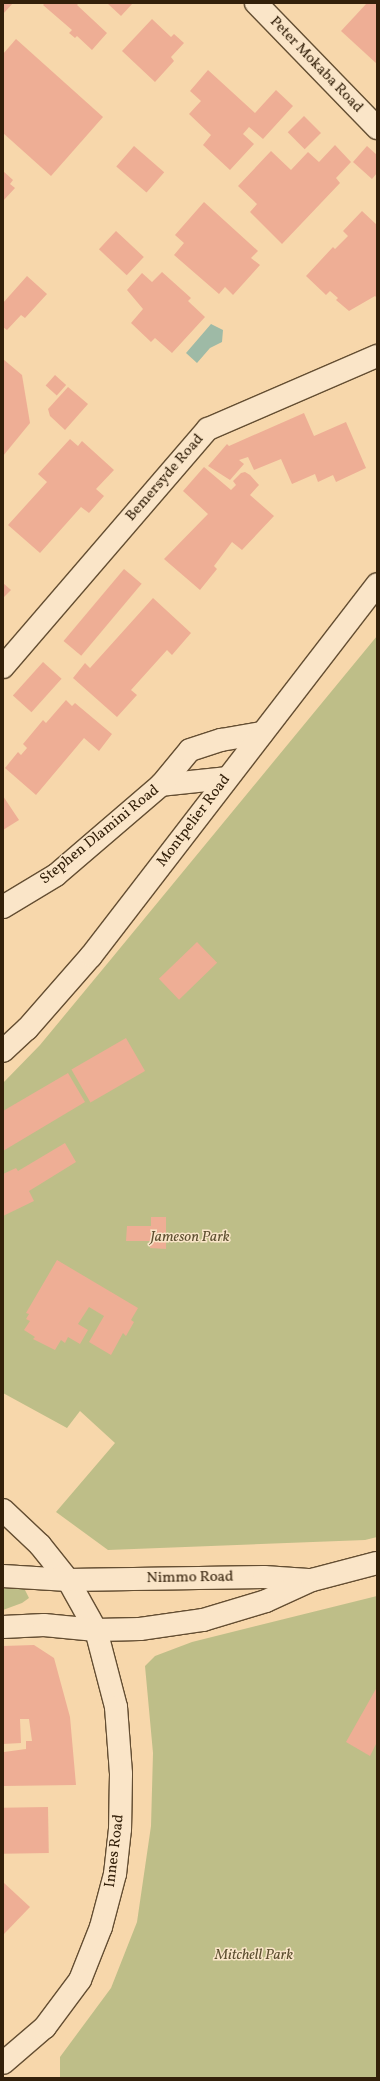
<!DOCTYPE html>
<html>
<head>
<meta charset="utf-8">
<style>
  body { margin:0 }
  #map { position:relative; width:380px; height:2081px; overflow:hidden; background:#f7d7ab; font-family:Vollkorn,serif }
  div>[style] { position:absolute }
  .green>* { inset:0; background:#bebe88 }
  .water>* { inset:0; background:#9ebaa6 }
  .building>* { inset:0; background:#eeae95; transform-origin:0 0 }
  .roads { filter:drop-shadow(1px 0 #644e32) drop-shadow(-1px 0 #644e32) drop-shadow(0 1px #644e32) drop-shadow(0 -1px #644e32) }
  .minor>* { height:22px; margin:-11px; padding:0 11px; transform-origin:11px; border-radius:11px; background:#fae5c8 }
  span { translate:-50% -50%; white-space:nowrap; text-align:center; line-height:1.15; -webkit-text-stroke:3px #fae5c8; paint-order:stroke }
  .street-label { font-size:15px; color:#33200a }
  .park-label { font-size:15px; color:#5d4f30; font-style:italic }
  .frame { position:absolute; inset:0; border:4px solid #33200a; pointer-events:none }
</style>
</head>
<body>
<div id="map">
  <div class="green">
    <div style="clip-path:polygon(377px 636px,377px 1537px,365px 1540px,108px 1550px,56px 1512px,115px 1443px,80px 1411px,67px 1428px,3px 1393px,3px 1083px,40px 1045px,107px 964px)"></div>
    <div style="clip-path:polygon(3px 1585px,23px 1586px,29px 1598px,22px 1603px,3px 1610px)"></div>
    <div style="clip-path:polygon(377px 1596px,377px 2078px,60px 2078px,60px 2057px,111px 1988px,137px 1922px,151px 1826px,153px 1753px,145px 1666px,155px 1656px,192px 1642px)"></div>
  </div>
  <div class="water">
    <div style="clip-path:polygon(211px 324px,223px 330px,222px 342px,210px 348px,197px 363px,186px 353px)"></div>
  </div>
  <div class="building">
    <div style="clip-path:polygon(3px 3px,13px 3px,3px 14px)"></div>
    <div style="clip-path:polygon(45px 3px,79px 3px,77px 5px,107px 33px,92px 50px,77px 36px,75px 38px,69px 33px,72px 30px,43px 5px)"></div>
    <div style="clip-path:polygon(107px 3px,133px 3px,121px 16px)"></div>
    <div style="clip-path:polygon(367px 3px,377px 3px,377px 64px,341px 31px)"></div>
    <div style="clip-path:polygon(152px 19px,171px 37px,174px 34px,184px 43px,171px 57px,174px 61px,155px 82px,122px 51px)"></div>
    <div style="clip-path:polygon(16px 39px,103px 117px,51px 176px,3px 133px,3px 54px)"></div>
    <div style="clip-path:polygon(208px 70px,255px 113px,276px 90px,293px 106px,263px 139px,249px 127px,243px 134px,254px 144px,230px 170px,203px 145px,211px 135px,189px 114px,201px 101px,190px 91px)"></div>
    <div style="left:304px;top:116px;width:24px;height:23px;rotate:45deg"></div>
    <div style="clip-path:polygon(335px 145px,351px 162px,336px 178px,340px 183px,282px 244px,250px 212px,257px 204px,238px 186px,271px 151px,291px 170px,308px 152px,319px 162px)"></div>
    <div style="left:134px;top:146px;width:40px;height:27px;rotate:41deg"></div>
    <div style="clip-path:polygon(367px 146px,377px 155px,377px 173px,372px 179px,353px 162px)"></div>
    <div style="clip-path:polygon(3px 171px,13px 180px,10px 184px,15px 188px,3px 201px)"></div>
    <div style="clip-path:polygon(204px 202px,258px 251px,251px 258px,260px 265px,233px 295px,225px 287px,219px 294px,174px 255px,184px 243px,175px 235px)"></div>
    <div style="clip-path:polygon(362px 211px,377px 225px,377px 298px,375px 296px,349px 311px,336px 300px,338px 298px,330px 291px,326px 295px,306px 276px,333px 247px,335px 249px,348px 236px,343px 231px)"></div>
    <div style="left:116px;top:231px;width:38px;height:25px;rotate:43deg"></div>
    <div style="clip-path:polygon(162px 272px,191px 298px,188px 301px,205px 317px,172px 353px,155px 338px,151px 342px,131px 323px,143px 309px,127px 290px,142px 273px,152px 282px)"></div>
    <div style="clip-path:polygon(27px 276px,47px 294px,25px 318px,21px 315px,7px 330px,3px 327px,3px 303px)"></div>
    <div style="clip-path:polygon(3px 359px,22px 375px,30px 423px,3px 456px)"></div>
    <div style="left:55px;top:375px;width:15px;height:14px;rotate:42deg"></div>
    <div style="clip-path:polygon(68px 387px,88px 404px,65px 430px,50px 416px,48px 409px)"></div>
    <div style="clip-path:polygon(304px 413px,314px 436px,346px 422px,366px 468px,336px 482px,333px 475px,318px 482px,315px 474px,292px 484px,281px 459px,254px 470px,248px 457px,239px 460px,244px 464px,230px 480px,208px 466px,227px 444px,229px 446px)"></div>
    <div style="clip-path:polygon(70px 439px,78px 446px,82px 441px,114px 470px,96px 489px,104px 496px,89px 513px,81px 507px,40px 553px,8px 525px,47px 482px,38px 474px)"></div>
    <div style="clip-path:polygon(204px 467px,231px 490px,236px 485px,233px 481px,241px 473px,245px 472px,250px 475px,259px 485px,250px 495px,274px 516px,242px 550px,232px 542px,214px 566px,217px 569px,200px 590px,164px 559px,208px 514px,183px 491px)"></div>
    <div style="left:124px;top:569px;width:23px;height:94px;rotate:40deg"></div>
    <div style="clip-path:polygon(3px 583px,11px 590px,3px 598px)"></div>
    <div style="clip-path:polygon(153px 598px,191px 633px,172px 655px,167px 650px,131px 690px,137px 695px,117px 717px,73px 678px,85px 663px,90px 668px)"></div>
    <div style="left:43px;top:662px;width:25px;height:45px;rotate:42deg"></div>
    <div style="clip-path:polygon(66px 700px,72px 706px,75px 703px,112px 734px,99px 751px,84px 738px,36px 795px,5px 768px,18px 752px,21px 755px,27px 748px,23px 744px,43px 720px,46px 723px)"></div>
    <div style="clip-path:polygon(3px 796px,19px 820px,3px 830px)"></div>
    <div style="left:197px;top:942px;width:29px;height:53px;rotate:46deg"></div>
    <div style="left:126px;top:1038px;width:38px;height:63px;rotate:60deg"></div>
    <div style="clip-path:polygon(68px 1073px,85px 1102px,3px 1151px,3px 1111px)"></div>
    <div style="clip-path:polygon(65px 1143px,76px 1162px,29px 1191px,34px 1201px,3px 1216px,3px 1174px,16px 1168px,18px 1171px)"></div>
    <div style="clip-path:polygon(151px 1217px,166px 1217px,166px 1249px,150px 1248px,150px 1241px,126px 1241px,127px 1226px,151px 1226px)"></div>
    <div style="clip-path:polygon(57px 1260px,138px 1308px,131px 1320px,134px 1322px,126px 1336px,123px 1333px,111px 1355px,89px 1342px,104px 1316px,89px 1307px,78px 1324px,88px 1330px,80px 1344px,68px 1337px,65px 1343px,61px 1340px,55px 1350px,33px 1339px,35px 1337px,24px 1330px,30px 1321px,26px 1319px,29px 1314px,26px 1313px)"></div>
    <div style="clip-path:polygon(34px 1645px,54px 1658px,70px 1717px,76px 1785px,3px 1786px,4px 1752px,26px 1749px,26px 1741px,32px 1741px,29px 1719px,20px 1719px,21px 1743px,3px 1744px,3px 1646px)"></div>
    <div style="clip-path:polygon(377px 1687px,377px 1742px,370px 1756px,346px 1742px)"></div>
    <div style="left:48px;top:1807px;width:46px;height:45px;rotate:89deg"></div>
    <div style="clip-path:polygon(3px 1882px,30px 1907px,3px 1935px)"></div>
  </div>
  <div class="roads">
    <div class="minor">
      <div style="left:256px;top:3px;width:174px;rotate:45.9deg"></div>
      <div style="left:3px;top:667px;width:314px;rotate:-49.3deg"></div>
      <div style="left:208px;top:429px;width:184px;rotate:-23.4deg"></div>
      <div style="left:161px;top:785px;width:66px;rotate:-6.1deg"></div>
      <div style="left:3px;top:907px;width:62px;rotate:-31.1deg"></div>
      <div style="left:56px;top:875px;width:138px;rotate:-40.6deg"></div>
      <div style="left:161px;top:785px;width:45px;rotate:-50.4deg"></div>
      <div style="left:190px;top:750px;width:33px;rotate:-18deg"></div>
      <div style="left:221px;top:740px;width:42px;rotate:-9.7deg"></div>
      <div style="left:3px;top:1051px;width:33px;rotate:-43deg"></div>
      <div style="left:27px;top:1029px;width:97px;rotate:-48.8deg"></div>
      <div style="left:91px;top:956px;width:469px;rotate:-52.4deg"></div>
      <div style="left:3px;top:1510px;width:51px;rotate:43.4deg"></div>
      <div style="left:40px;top:1545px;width:45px;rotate:51.3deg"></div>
      <div style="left:68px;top:1580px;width:57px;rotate:60.8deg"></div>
      <div style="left:96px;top:1630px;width:80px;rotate:75.4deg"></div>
      <div style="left:116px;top:1707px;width:67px;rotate:85.7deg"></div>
      <div style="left:121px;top:1774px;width:55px;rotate:91deg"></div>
      <div style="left:120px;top:1829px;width:45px;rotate:96.3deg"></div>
      <div style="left:115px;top:1874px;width:55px;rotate:104.8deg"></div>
      <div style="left:101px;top:1927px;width:57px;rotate:111.6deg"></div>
      <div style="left:80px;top:1980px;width:59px;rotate:126.7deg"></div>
      <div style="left:45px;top:2027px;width:55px;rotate:139.4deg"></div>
      <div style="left:3px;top:1576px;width:65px;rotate:3.5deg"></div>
      <div style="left:68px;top:1580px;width:196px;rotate:-0.9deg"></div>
      <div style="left:264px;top:1577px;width:44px;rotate:3.9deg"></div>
      <div style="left:3px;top:1627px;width:41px;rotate:-2.8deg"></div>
      <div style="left:44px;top:1625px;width:52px;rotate:5.5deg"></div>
      <div style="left:96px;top:1630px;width:44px;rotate:-1.3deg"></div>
      <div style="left:140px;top:1629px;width:64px;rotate:-8.1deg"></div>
      <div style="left:203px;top:1620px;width:66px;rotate:-16.8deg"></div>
      <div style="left:266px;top:1601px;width:51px;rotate:-24.5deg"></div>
      <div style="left:312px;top:1580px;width:67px;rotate:-14.7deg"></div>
    </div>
  </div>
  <div class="street-label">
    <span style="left:316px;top:65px;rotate:46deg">Peter Mokaba Road</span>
    <span style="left:165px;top:478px;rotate:-49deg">Bemersyde Road</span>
    <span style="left:194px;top:821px;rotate:-53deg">Montpelier Road</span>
    <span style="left:100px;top:835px;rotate:-39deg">Stephen Dlamini Road</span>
    <span style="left:190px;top:1578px;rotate:-1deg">Nimmo Road</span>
    <span style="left:115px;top:1851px;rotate:-83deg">Innes Road</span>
  </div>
  <div class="park-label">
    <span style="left:190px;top:1238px">Jameson Park</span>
    <span style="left:254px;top:1956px">Mitchell Park</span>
  </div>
  <div class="frame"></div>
</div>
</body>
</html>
